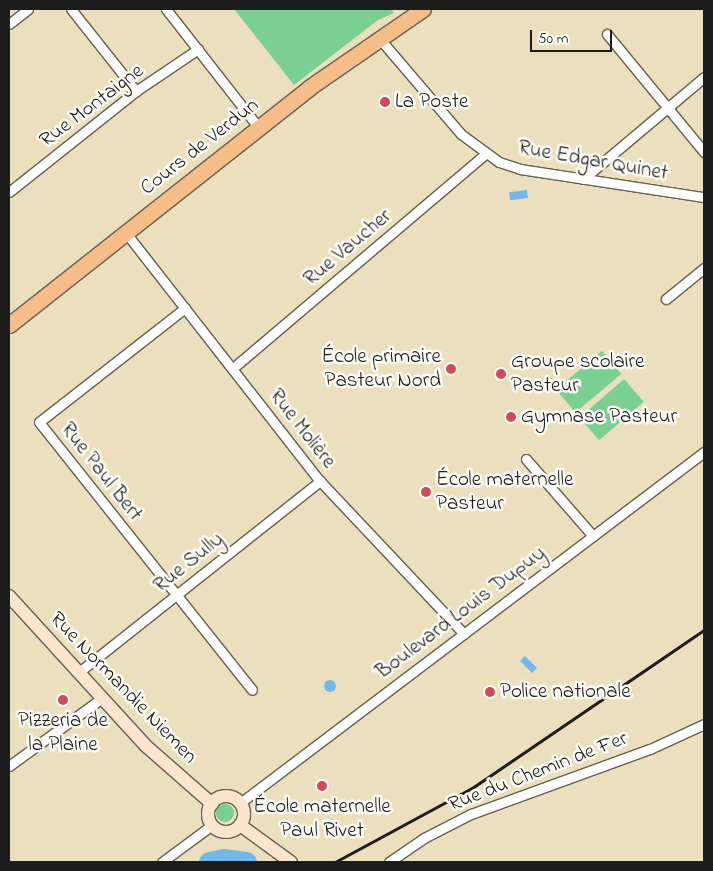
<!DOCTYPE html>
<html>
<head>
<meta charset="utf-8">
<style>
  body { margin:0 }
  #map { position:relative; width:713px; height:871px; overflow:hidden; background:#ecdfbd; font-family:"Indie Flower",sans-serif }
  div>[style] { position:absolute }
  .green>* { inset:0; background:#7acf92; transform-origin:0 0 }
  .round { border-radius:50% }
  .water>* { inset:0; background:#73b8e9; transform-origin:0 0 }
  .river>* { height:20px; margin:-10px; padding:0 10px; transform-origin:10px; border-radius:10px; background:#73b8e9 }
  .roads { filter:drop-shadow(1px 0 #656054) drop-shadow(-1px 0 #656054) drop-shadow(0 1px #656054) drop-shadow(0 -1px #656054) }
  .minor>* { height:9px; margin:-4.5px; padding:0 4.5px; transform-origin:4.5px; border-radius:4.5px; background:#fff }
  .secondary>* { height:12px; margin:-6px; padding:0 6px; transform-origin:6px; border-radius:6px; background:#fce5cf }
  .secondary>.ring { margin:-6px; padding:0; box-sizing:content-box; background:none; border:12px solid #fce5cf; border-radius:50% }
  .primary>* { height:15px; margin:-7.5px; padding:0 7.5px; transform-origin:7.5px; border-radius:7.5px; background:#f7bd88 }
  .rail>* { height:3px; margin:-1.5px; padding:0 1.5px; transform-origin:1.5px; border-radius:1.5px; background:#1c1c1c }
  .dots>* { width:14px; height:14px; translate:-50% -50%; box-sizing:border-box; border:2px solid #fdfcf7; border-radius:50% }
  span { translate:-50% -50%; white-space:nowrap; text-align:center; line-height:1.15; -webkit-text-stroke:5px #fdfcf7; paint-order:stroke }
  .poi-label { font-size:21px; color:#1c1c1c }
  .left { translate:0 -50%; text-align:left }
  .right { translate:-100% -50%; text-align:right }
  .street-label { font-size:21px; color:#1c1c1c }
  .frame { position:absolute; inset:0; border:10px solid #1c1c1c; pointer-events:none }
  .scale { position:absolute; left:530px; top:30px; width:82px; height:22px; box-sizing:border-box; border:2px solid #1c1c1c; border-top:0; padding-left:6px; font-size:15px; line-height:18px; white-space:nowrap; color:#1c1c1c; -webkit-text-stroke:4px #fdfcf7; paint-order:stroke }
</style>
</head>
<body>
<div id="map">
  <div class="green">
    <div style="clip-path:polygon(234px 9px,391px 9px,394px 13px,378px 20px,294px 85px)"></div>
    <div style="left:602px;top:351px;width:30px;height:60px;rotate:50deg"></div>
    <div style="left:624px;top:379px;width:30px;height:59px;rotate:49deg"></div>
    <div class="round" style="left:216px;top:804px;width:18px;height:18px"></div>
  </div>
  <div class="water">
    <div style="left:527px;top:190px;width:8px;height:18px;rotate:83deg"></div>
    <div style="left:525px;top:656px;width:17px;height:7px;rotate:45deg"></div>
    <div class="round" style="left:324px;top:680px;width:12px;height:12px"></div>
  </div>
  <div class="river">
    <div style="left:209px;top:862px;width:15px;rotate:-11deg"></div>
    <div style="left:224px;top:859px;width:23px;rotate:7deg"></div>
  </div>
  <div class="roads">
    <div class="minor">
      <div style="left:71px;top:9px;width:105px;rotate:51.6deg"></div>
      <div style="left:166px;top:9px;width:151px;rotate:52deg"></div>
      <div style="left:9px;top:24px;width:24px;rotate:-38deg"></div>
      <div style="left:607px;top:34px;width:153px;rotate:50.6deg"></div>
      <div style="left:379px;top:38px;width:126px;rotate:49.5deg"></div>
      <div style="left:461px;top:134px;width:47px;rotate:36.4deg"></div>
      <div style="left:499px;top:162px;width:22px;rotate:18deg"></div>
      <div style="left:520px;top:169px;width:186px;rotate:8.7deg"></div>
      <div style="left:583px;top:179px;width:158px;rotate:-40.1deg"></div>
      <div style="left:9px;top:192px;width:162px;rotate:-38.5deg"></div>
      <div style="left:136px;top:91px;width:75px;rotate:-34.1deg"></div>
      <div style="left:126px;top:233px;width:315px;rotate:52deg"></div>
      <div style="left:320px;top:481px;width:210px;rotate:46.7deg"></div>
      <div style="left:666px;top:299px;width:49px;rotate:-39.2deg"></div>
      <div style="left:185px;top:308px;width:185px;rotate:142deg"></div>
      <div style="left:39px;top:422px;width:342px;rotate:51.5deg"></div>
      <div style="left:233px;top:368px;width:331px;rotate:-40.3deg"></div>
      <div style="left:526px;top:459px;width:102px;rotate:49deg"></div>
      <div style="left:79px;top:672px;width:308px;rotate:-38.4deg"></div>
      <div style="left:9px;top:766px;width:115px;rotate:-36.2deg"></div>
      <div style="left:240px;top:803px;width:582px;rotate:-37.11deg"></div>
      <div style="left:162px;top:862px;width:62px;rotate:-36.5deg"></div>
      <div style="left:389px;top:862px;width:42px;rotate:-34.4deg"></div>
      <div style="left:424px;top:838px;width:53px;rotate:-27.1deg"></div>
      <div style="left:471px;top:814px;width:190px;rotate:-20deg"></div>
      <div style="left:650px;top:749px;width:60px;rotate:-24.8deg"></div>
    </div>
    <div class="secondary">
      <div style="left:9px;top:596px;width:203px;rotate:47.6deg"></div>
      <div style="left:146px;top:746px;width:88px;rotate:41.3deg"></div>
      <div class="ring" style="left:208px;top:796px;width:24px;height:24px"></div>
      <div style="left:240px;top:825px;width:63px;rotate:36deg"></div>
    </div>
    <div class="primary">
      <div style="left:9px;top:325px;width:384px;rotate:-38.3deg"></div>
      <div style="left:310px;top:87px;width:137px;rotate:-34.6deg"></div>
    </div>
  </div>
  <div class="rail">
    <div style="left:335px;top:862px;width:156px;rotate:-28.4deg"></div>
    <div style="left:472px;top:788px;width:281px;rotate:-34.3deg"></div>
  </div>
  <div class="dots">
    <div style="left:385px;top:102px;background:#d1495b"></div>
    <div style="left:451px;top:369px;background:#d1495b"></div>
    <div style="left:501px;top:374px;background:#d1495b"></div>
    <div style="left:511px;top:417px;background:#d1495b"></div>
    <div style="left:426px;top:492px;background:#d1495b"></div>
    <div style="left:490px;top:692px;background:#d1495b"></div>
    <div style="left:63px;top:700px;background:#d1495b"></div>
    <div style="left:322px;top:786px;background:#d1495b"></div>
  </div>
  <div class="poi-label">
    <span class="left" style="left:395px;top:102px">La Poste</span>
    <span class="right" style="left:441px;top:369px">École primaire<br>Pasteur Nord</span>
    <span class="left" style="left:511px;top:374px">Groupe scolaire<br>Pasteur</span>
    <span class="left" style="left:521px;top:417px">Gymnase Pasteur</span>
    <span class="left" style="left:436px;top:492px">École maternelle<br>Pasteur</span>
    <span class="left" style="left:500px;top:692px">Police nationale</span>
    <span style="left:63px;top:733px">Pizzeria de<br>la Plaine</span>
    <span style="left:322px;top:819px">École maternelle<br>Paul Rivet</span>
  </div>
  <div class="street-label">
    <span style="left:92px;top:106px;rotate:-37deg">Rue Montaigne</span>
    <span style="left:200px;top:147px;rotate:-38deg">Cours de Verdun</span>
    <span style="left:593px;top:161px;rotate:10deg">Rue Edgar Quinet</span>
    <span style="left:348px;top:248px;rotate:-40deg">Rue Vaucher</span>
    <span style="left:302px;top:429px;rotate:52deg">Rue Molière</span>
    <span style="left:101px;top:472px;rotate:52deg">Rue Paul Bert</span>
    <span style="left:189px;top:563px;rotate:-39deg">Rue Sully</span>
    <span style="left:461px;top:613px;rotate:-37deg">Boulevard Louis Dupuy</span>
    <span style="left:123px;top:688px;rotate:46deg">Rue Normandie Niemen</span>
    <span style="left:538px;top:772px;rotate:-21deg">Rue du Chemin de Fer</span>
  </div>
  <div class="frame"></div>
  <div class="scale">50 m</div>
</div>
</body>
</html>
